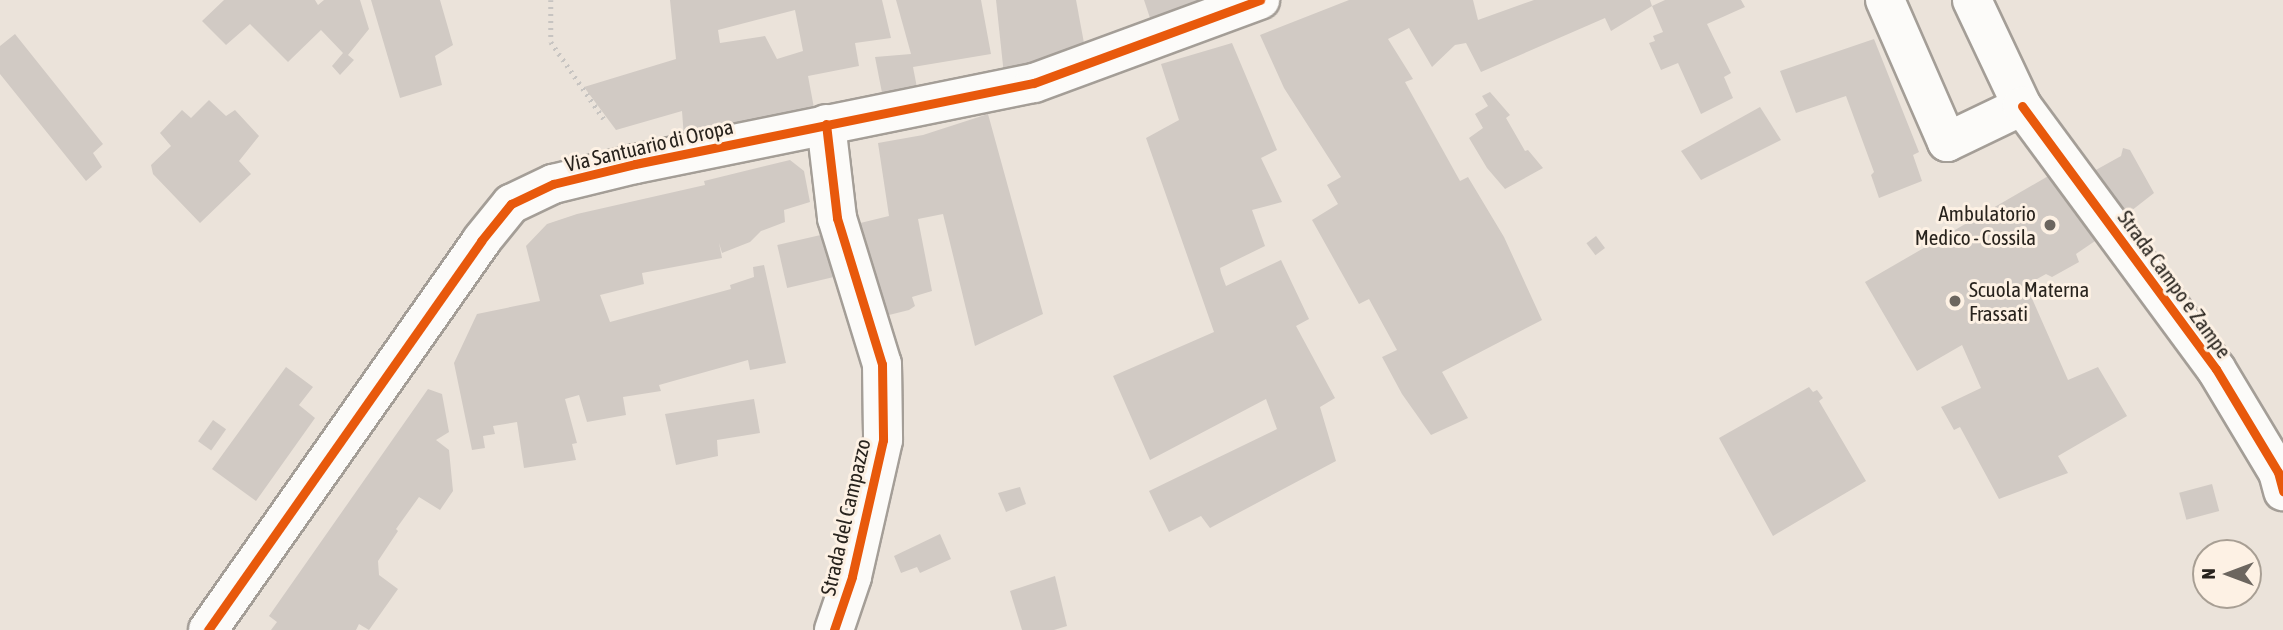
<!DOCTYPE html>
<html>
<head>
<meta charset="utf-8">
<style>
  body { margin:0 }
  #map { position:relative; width:2283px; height:630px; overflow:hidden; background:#ebe3da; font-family:"Asap Condensed",sans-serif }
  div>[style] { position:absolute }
  .building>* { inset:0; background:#d1cac4; transform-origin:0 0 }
  .path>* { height:4.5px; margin-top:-2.25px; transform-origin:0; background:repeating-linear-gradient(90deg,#c7c4c1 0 2px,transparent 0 7px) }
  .roads { filter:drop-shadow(2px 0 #a49e97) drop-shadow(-2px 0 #a49e97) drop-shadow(0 2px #a49e97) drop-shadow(0 -2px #a49e97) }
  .minor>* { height:38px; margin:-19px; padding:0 19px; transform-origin:19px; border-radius:19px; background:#fcfbf9 }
  .cycleway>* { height:9px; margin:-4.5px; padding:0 4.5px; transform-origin:4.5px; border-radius:4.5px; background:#e8590c }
  .dots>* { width:19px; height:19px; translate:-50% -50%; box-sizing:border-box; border:4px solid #fdf1e4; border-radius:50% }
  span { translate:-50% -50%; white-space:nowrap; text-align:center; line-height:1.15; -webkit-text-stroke:6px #fdf1e4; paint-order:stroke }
  .street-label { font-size:21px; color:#28231d }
  .poi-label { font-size:21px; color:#28231d }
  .right { translate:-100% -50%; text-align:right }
  .left { translate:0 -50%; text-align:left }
  .north { position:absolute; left:2192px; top:539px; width:70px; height:70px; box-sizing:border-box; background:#fdf1e4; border:2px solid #a89f94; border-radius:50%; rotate:270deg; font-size:19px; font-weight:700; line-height:28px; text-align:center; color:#28231d }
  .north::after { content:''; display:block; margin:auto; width:24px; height:32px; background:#6c665f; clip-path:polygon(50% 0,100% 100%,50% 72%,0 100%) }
</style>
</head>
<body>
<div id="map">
  <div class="building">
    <div style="clip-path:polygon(224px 0,315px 0,318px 5px,324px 0,360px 0,369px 29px,348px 55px,354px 60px,340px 75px,332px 66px,343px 53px,321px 30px,288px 62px,250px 24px,226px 45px,202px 21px)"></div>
    <div style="clip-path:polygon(371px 0,440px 0,453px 45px,435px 56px,442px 85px,400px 98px)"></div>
    <div style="clip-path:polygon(evenodd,670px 0,882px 0,891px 38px,855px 43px,859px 66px,808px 76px,814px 108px,684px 138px,682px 111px,616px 130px,584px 87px,676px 59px,670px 0,795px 10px,803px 51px,777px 59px,765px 36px,720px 43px,718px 30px,795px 10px)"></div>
    <div style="clip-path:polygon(896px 0,981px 0,991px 54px,913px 67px,919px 98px,884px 103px,875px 57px,911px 54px)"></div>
    <div style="clip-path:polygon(996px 0,1076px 0,1086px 54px,1004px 75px)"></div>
    <div style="clip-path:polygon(1144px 0,1205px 0,1206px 1px,1150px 18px)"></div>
    <div style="clip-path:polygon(1349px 0,1473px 0,1478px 20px,1534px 0,1650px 0,1652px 6px,1611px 31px,1605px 18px,1481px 72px,1466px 43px,1455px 45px,1432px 67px,1409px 28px,1388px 39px,1413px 79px,1405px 82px,1460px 181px,1468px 177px,1504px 237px,1542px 320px,1442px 372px,1468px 418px,1431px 435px,1402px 394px,1382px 357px,1397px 350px,1369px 299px,1359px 304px,1312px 220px,1338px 204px,1327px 185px,1341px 177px,1284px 88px,1260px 35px)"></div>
    <div style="clip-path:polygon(1665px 0,1741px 0,1745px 7px,1707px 24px,1731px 73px,1724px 77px,1733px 98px,1701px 114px,1678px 63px,1661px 70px,1649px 43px,1655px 41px,1653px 36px,1663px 32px,1652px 6px)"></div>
    <div style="clip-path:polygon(15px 34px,103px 144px,93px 153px,102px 167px,86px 181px,0 74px,0 46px)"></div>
    <div style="clip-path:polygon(1874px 39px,1919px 152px,1913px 155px,1922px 181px,1879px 198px,1871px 175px,1874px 172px,1846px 96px,1796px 113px,1780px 71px)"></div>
    <div style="clip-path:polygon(1232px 43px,1277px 150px,1261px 158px,1282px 202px,1252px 210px,1265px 246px,1220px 268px,1221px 273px,1226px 286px,1281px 260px,1309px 319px,1296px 326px,1335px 398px,1320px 407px,1336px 461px,1210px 528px,1201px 516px,1169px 532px,1149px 491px,1277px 429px,1266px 399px,1150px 460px,1113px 376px,1214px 332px,1146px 138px,1179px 120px,1161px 64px)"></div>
    <div style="clip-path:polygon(1490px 92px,1510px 115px,1506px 118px,1525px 151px,1528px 150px,1543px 168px,1505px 189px,1487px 168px,1469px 138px,1483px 128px,1475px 114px,1488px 106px,1482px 96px)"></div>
    <div style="clip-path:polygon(209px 100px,226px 116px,235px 110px,259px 136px,239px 161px,251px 174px,200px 223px,153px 174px,151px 165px,171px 146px,160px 133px,182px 110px,191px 118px)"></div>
    <div style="clip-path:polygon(1760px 107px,1781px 140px,1701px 180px,1681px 151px)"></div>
    <div style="clip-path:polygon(988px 114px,1043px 314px,975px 346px,943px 214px,918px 219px,932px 291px,912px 297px,915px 306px,909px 310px,877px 318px,848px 226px,889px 216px,878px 143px,923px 135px)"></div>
    <div style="clip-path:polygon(2123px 148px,2130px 150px,2154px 193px,2131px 211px,2119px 211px,2094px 171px,2121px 156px)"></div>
    <div style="clip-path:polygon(790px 160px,804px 171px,810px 202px,784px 210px,785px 222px,761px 231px,750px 242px,722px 253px,719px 243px,722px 258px,642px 273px,644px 284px,600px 295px,610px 322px,731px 289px,730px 285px,754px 277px,753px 267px,764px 265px,786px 363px,750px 370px,748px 360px,659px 385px,661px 391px,623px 397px,626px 415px,587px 422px,579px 395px,565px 399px,577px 443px,572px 444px,576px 460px,524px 468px,517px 422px,493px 426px,495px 434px,483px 436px,485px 448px,472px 450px,454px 363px,477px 314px,540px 301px,526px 246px,547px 224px,577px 214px,705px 185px,704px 181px)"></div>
    <div style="clip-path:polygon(2050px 175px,2095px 241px,2076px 254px,2079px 262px,2052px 277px,2046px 274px,2026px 285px,2068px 380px,2098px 367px,2127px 416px,2058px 456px,2068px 473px,1999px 499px,1960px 427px,1954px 430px,1941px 407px,1981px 388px,1962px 345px,1917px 371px,1865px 282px)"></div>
    <div style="left:825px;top:234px;width:44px;height:49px;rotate:77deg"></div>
    <div style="left:1596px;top:236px;width:15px;height:12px;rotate:53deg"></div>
    <div style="clip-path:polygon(286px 367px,313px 387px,299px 405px,315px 418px,256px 501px,212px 469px)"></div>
    <div style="clip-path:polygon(1809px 387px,1813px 392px,1817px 390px,1823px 398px,1819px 401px,1866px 481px,1773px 536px,1719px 438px)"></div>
    <div style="clip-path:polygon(428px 389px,442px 394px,449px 432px,436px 440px,449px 450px,453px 491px,440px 510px,419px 497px,396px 529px,398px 531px,378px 561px,379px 575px,398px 589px,369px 630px,359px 624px,356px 630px,271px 630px,277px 622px,269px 616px)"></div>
    <div style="clip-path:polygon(754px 399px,760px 433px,717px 440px,718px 456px,676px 465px,665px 414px)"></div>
    <div style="left:213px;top:420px;width:16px;height:26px;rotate:35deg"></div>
    <div style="left:2212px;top:484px;width:28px;height:34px;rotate:75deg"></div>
    <div style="clip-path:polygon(1020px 487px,1026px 504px,1006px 512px,998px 493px)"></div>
    <div style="clip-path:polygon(940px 534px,951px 559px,920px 573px,917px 567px,901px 573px,894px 556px)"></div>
    <div style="clip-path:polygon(1055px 576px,1067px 626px,1054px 630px,1022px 630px,1010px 591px)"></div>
  </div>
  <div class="path">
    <div style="left:551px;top:0;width:42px;rotate:90deg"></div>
    <div style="left:551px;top:42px;width:93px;rotate:55.5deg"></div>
  </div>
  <div class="roads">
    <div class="minor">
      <div style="left:1885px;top:0;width:155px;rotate:66.4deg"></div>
      <div style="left:1947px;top:142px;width:83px;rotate:-25.6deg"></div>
      <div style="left:2022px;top:106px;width:117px;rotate:-115.3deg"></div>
      <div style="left:2022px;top:106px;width:327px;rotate:53.6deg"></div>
      <div style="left:2216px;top:369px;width:120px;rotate:59deg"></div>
      <div style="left:2278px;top:472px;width:20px;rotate:75deg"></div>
      <div style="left:826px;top:124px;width:95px;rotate:83.3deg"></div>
      <div style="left:837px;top:218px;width:153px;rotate:72.9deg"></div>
      <div style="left:882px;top:364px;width:76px;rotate:89.2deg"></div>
      <div style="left:883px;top:440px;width:140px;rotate:102.8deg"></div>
      <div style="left:852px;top:577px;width:56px;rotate:108.8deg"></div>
      <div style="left:208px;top:630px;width:475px;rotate:-54.9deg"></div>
      <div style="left:481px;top:241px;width:48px;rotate:-51deg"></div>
      <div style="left:511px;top:204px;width:47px;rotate:-25.5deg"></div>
      <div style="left:553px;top:184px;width:84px;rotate:-13.7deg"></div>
      <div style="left:635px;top:164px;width:407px;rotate:-11.5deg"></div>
      <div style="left:1034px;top:83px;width:241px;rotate:-20.2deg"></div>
    </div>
  </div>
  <div class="cycleway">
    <div style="left:2022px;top:106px;width:327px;rotate:53.6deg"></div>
    <div style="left:2216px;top:369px;width:120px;rotate:59deg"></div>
    <div style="left:2278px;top:472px;width:20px;rotate:75deg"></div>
    <div style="left:826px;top:124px;width:95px;rotate:83.3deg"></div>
    <div style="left:837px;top:218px;width:153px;rotate:72.9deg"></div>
    <div style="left:882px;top:364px;width:76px;rotate:89.2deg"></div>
    <div style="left:883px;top:440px;width:140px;rotate:102.8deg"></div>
    <div style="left:852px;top:577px;width:56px;rotate:108.8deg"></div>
    <div style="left:208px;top:630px;width:475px;rotate:-54.9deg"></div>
    <div style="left:481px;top:241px;width:48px;rotate:-51deg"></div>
    <div style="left:511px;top:204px;width:47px;rotate:-25.5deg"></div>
    <div style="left:553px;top:184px;width:84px;rotate:-13.7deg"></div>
    <div style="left:635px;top:164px;width:407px;rotate:-11.5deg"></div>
    <div style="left:1034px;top:83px;width:241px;rotate:-20.2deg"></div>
  </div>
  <div class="dots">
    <div style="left:2050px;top:225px;background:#6c665f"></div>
    <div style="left:1955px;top:301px;background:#6c665f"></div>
  </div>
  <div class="street-label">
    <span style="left:649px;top:145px;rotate:-13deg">Via Santuario di Oropa</span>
    <span style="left:2175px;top:284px;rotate:54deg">Strada Campo e Zampe</span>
    <span style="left:845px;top:517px;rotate:-77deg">Strada del Campazzo</span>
  </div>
  <div class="poi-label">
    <span class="right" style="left:2036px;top:225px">Ambulatorio<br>Medico - Cossila</span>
    <span class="left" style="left:1969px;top:301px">Scuola Materna<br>Frassati</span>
  </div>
  <div class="north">N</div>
</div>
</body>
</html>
